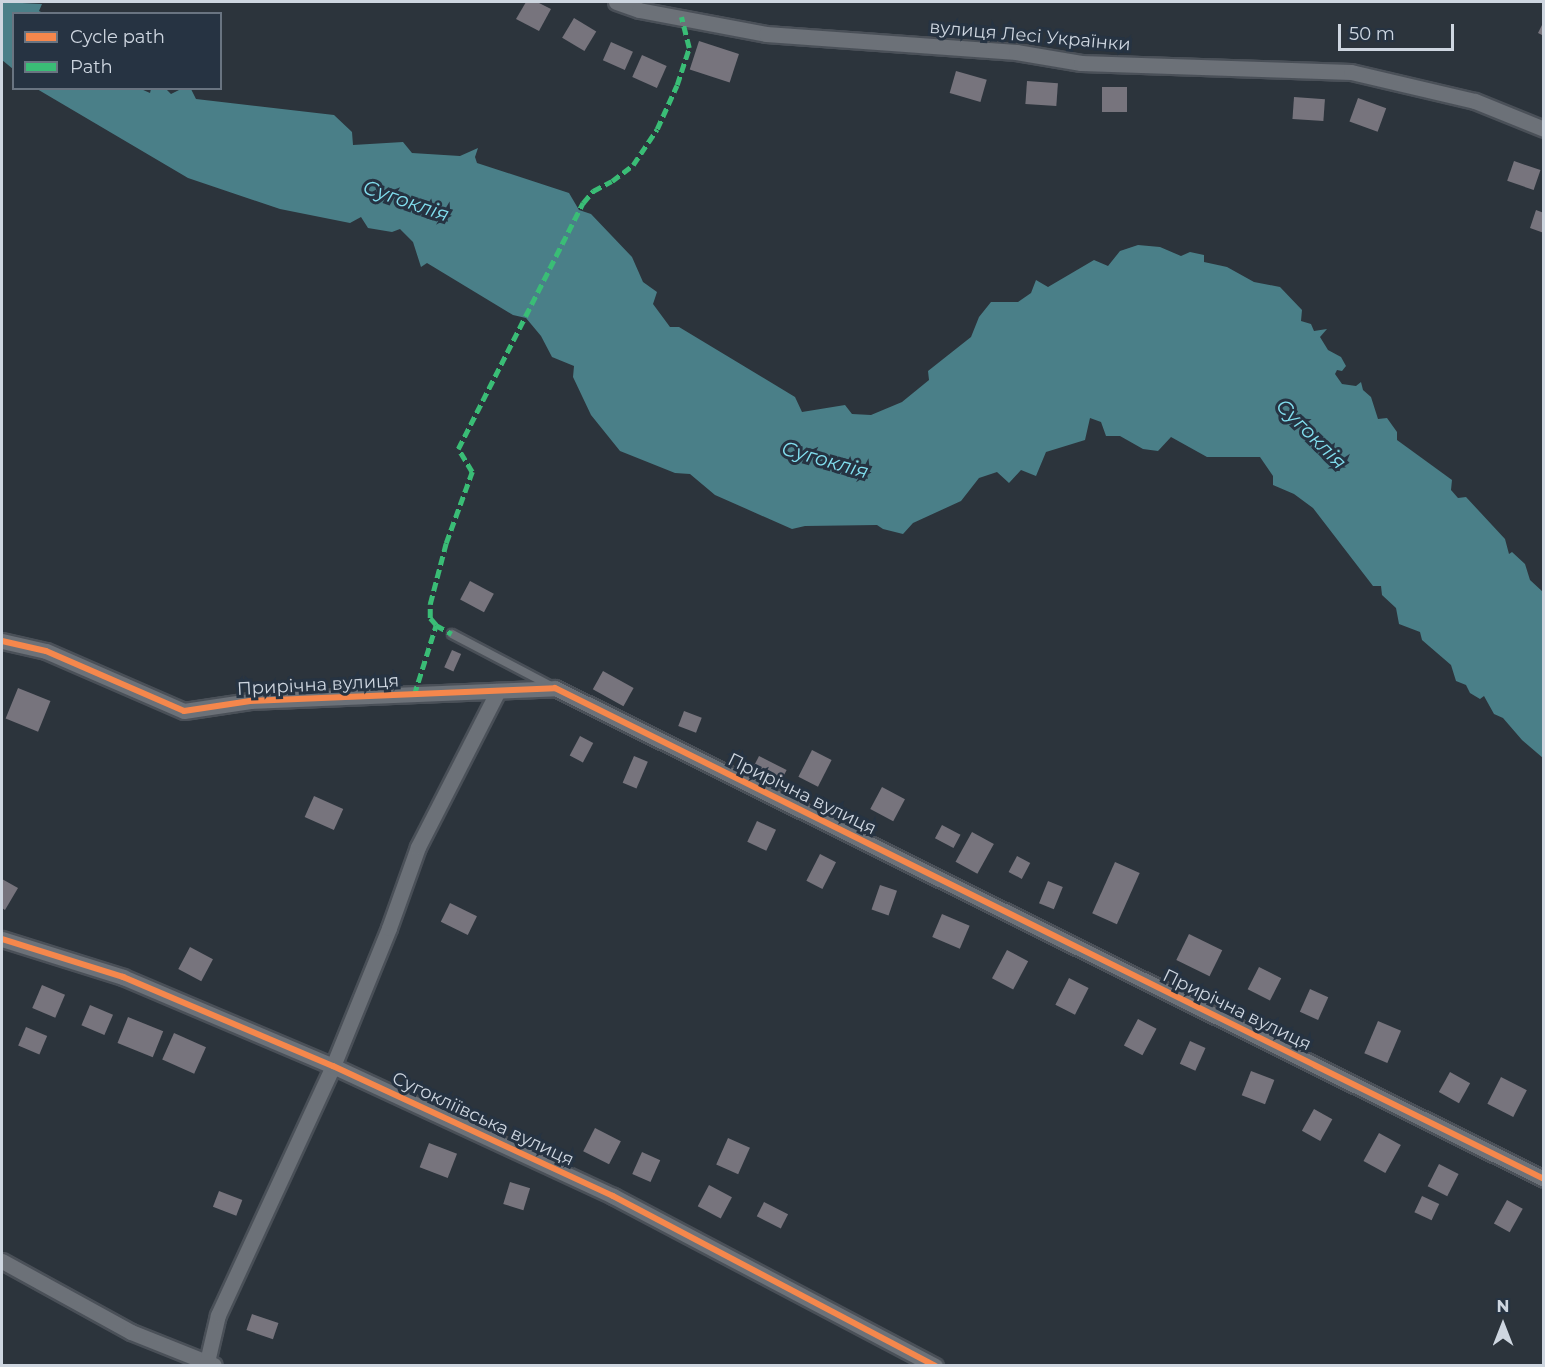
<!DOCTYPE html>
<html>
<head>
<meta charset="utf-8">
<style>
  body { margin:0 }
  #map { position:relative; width:1545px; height:1367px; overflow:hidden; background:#2c343c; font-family:Montserrat,sans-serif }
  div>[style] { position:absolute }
  .water>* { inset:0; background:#4a7f88 }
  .building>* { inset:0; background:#77747d; transform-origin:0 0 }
  .roads { filter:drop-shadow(2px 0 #4a5058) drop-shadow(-2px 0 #4a5058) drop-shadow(0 2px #4a5058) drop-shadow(0 -2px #4a5058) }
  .service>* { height:8px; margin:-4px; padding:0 4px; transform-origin:4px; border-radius:4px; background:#6c7178 }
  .minor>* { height:15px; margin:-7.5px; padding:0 7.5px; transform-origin:7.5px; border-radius:7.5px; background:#6c7178 }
  .quiet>* { height:4.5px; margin-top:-2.25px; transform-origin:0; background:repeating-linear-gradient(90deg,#3abd76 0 9px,transparent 0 13.5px) }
  .cycleway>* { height:6px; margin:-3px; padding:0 3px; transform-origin:3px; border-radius:3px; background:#f5874c }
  span { translate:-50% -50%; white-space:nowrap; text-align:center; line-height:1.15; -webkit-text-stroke:6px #263342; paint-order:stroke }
  .street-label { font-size:18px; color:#ced6e0 }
  .water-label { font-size:20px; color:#81deee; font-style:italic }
  .frame { position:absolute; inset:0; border:3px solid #ced6e0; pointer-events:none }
  .legend { position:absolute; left:12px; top:12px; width:210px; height:78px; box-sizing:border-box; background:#263342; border:2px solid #697481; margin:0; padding:8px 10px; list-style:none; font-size:18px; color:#ced6e0 }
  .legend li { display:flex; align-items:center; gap:12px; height:30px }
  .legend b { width:30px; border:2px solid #697481 }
  .north { position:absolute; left:1473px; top:1295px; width:60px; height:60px; -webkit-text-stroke:4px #263342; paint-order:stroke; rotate:0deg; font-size:16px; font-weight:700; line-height:24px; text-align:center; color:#ced6e0 }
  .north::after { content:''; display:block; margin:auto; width:21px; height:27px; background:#ced6e0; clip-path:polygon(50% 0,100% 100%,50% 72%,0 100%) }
  .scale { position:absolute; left:1338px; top:24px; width:116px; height:27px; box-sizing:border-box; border:3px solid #ced6e0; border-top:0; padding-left:8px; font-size:18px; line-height:21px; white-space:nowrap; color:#ced6e0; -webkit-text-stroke:4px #263342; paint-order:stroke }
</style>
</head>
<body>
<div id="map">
  <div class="water">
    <div style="clip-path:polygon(2px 2px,42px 4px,39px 11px,43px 13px,14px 14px,13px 69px,2px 60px)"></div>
    <div style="clip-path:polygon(141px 89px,150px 93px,151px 89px,166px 89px,171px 94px,181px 89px,191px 89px,196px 99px,334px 115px,352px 132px,353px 145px,403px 142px,412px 153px,460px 156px,478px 148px,475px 157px,477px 163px,569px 193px,579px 210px,591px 214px,632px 257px,643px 282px,657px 292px,653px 304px,670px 327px,679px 327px,795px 397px,802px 412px,845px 405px,852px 414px,871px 415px,902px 402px,929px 380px,928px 371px,971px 337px,979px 317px,991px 302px,1018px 302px,1031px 293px,1036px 280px,1048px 287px,1094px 260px,1108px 266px,1120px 251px,1138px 245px,1160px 247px,1181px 256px,1190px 252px,1204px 255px,1204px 262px,1227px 267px,1254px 282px,1280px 287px,1302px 310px,1301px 321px,1311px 324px,1314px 331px,1327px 329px,1320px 337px,1328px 350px,1341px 357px,1346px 366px,1342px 371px,1337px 370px,1335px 374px,1342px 384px,1356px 386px,1361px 382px,1363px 390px,1371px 397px,1378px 419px,1387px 418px,1397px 432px,1397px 440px,1452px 480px,1451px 490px,1458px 498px,1466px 497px,1505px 539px,1509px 554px,1512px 552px,1525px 564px,1530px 580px,1543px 592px,1543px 758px,1522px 740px,1503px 718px,1494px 714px,1484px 696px,1480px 699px,1470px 693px,1466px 685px,1456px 681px,1451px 665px,1422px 640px,1420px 632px,1399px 624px,1396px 608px,1382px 595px,1381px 586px,1373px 586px,1313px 508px,1294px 494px,1273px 485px,1273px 476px,1260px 457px,1207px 457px,1171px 437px,1158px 451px,1143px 449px,1120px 436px,1106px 436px,1101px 422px,1090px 418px,1085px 440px,1046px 452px,1036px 476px,1021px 470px,1009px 483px,997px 472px,979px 478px,961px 501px,913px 523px,903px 534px,883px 529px,877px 525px,805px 526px,792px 529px,715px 495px,690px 474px,675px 473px,620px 451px,591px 415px,573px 377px,574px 366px,552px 357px,541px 336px,526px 318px,513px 315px,427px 263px,421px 267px,413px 242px,400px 229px,392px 232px,368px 228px,361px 217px,350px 223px,280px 209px,188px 178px,37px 89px)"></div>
  </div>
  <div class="building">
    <div style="clip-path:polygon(526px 2px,537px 2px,551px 9px,539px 31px,516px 19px)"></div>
    <div style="left:574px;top:18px;width:26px;height:23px;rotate:31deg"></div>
    <div style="clip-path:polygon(1544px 21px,1544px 36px,1538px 33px)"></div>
    <div style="left:699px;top:41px;width:42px;height:30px;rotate:18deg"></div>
    <div style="left:611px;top:42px;width:24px;height:20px;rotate:24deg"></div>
    <div style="left:642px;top:55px;width:27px;height:24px;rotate:24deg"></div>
    <div style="left:956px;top:71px;width:32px;height:23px;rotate:16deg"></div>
    <div style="left:1027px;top:81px;width:31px;height:23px;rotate:4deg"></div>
    <div style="left:1102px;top:87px;width:25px;height:25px"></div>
    <div style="left:1294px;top:97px;width:31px;height:22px;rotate:4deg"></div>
    <div style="left:1358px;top:98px;width:30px;height:25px;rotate:20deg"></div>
    <div style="left:1514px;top:161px;width:28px;height:21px;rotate:19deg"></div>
    <div style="clip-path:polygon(1536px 210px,1544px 213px,1544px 233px,1530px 228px)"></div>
    <div style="left:470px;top:581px;width:27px;height:21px;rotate:28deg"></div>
    <div style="left:452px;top:650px;width:10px;height:19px;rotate:24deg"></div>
    <div style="left:603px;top:671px;width:35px;height:21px;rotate:29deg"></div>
    <div style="left:18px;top:688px;width:35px;height:33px;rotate:22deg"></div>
    <div style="left:684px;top:711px;width:19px;height:16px;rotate:21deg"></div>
    <div style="left:580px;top:736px;width:15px;height:22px;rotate:28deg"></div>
    <div style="left:812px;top:750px;width:22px;height:30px;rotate:27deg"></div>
    <div style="left:634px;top:756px;width:15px;height:29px;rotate:23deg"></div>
    <div style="left:759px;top:756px;width:31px;height:16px;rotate:27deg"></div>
    <div style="left:882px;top:787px;width:26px;height:25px;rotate:28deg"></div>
    <div style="left:314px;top:796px;width:32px;height:23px;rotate:24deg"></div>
    <div style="left:757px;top:821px;width:21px;height:23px;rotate:25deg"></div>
    <div style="left:942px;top:825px;width:21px;height:15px;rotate:28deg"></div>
    <div style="left:972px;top:832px;width:25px;height:34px;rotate:29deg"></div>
    <div style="left:820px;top:854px;width:18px;height:30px;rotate:27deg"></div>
    <div style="left:1017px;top:856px;width:15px;height:18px;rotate:28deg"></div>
    <div style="left:1115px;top:862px;width:27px;height:56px;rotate:24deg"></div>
    <div style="clip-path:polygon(2px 879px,18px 888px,5px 910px,2px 908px)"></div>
    <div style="left:1048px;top:881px;width:16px;height:24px;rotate:22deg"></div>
    <div style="left:880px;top:885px;width:18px;height:26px;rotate:19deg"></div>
    <div style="left:450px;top:903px;width:30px;height:21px;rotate:26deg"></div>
    <div style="left:942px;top:914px;width:30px;height:25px;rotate:23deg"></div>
    <div style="left:1189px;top:934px;width:37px;height:29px;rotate:26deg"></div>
    <div style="left:190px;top:947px;width:26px;height:25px;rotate:28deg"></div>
    <div style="left:1007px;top:950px;width:24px;height:32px;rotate:28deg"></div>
    <div style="left:1259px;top:967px;width:25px;height:25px;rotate:27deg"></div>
    <div style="left:1069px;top:978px;width:22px;height:30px;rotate:27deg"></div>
    <div style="left:42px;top:985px;width:25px;height:25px;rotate:23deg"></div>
    <div style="left:1310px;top:989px;width:20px;height:25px;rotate:24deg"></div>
    <div style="left:90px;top:1005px;width:25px;height:22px;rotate:23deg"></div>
    <div style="left:128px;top:1017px;width:38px;height:28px;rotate:22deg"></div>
    <div style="left:1138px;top:1019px;width:21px;height:30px;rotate:28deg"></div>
    <div style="left:1378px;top:1021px;width:25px;height:35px;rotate:23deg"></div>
    <div style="left:26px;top:1027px;width:23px;height:20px;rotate:23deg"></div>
    <div style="left:174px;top:1033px;width:35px;height:29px;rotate:24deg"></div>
    <div style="left:1190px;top:1041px;width:17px;height:25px;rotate:24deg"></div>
    <div style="left:1251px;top:1071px;width:25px;height:26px;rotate:21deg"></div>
    <div style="left:1450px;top:1072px;width:23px;height:23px;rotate:29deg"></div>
    <div style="left:1501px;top:1077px;width:29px;height:30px;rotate:27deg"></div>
    <div style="left:1314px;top:1109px;width:21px;height:25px;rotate:29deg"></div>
    <div style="left:595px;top:1128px;width:29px;height:26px;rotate:27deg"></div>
    <div style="left:1379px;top:1133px;width:25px;height:32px;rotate:29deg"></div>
    <div style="left:728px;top:1138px;width:24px;height:29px;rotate:24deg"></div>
    <div style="left:429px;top:1143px;width:30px;height:26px;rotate:21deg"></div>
    <div style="left:642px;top:1152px;width:20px;height:24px;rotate:24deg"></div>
    <div style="left:1439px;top:1164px;width:22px;height:25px;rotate:27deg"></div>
    <div style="left:510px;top:1182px;width:21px;height:23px;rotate:17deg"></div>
    <div style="left:709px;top:1185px;width:26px;height:24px;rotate:28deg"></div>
    <div style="left:219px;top:1191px;width:25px;height:17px;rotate:21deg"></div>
    <div style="left:1422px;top:1196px;width:19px;height:18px;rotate:25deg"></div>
    <div style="left:1507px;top:1200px;width:18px;height:27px;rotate:29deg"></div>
    <div style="left:764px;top:1202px;width:27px;height:16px;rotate:27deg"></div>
    <div style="left:252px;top:1314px;width:28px;height:17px;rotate:19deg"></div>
  </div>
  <div class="roads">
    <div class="service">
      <div style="left:452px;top:634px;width:110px;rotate:27.7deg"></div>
    </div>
    <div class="minor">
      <div style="left:616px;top:2px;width:24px;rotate:19deg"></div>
      <div style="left:639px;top:10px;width:129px;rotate:10.7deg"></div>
      <div style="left:766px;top:34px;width:251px;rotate:4.1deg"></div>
      <div style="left:1016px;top:52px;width:66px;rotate:9.6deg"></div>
      <div style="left:1081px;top:63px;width:270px;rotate:1.9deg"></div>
      <div style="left:1351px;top:72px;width:127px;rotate:13.2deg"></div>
      <div style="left:1475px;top:101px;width:74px;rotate:22.1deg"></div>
      <div style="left:2px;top:641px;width:45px;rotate:12.8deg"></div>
      <div style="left:46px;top:651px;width:150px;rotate:23.5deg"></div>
      <div style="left:184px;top:711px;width:67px;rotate:-8.6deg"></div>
      <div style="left:250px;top:701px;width:305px;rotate:-2.4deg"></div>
      <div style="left:555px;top:688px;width:1104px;rotate:26.4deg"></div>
      <div style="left:2px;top:939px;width:127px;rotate:17.4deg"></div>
      <div style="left:123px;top:977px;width:228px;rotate:23deg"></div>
      <div style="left:333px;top:1066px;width:309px;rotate:24.9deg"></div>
      <div style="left:613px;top:1196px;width:364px;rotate:27.8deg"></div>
      <div style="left:2px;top:1261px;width:147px;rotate:28.8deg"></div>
      <div style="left:131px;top:1332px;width:89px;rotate:21.7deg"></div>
      <div style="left:206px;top:1366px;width:52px;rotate:-76.8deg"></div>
      <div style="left:218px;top:1315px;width:274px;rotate:-65.2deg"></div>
      <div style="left:333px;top:1066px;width:149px;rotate:-67.9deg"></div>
      <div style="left:389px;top:928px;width:86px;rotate:-70.3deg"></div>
      <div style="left:418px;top:847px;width:175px;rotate:-62.9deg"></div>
    </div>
  </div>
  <div class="quiet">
    <div style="left:436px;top:625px;width:18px;rotate:29deg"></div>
    <div style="left:414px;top:695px;width:73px;rotate:-72.6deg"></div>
    <div style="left:436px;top:625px;width:9px;rotate:-131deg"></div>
    <div style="left:430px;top:618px;width:14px;rotate:-90deg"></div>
    <div style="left:430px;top:604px;width:63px;rotate:-75.3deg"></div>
    <div style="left:446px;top:543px;width:76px;rotate:-69.9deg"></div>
    <div style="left:472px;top:472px;width:27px;rotate:-121deg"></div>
    <div style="left:458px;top:449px;width:276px;rotate:-63.1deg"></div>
    <div style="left:583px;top:203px;width:16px;rotate:-50deg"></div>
    <div style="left:593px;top:191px;width:21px;rotate:-28deg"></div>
    <div style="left:612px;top:181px;width:26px;rotate:-37deg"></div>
    <div style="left:633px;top:165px;width:43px;rotate:-56.3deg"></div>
    <div style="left:657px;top:129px;width:48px;rotate:-65.6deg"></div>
    <div style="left:677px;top:85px;width:39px;rotate:-72deg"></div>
    <div style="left:689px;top:48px;width:32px;rotate:-104deg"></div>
  </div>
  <div class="cycleway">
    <div style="left:2px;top:641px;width:45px;rotate:12.8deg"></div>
    <div style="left:46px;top:651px;width:150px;rotate:23.5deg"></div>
    <div style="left:184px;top:711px;width:67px;rotate:-8.6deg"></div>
    <div style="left:250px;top:701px;width:305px;rotate:-2.4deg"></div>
    <div style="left:555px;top:688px;width:1104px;rotate:26.4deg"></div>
    <div style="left:2px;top:939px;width:127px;rotate:17.4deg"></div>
    <div style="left:123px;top:977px;width:228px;rotate:23deg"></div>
    <div style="left:333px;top:1066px;width:309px;rotate:24.9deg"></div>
    <div style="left:613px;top:1196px;width:364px;rotate:27.8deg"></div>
  </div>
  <div class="street-label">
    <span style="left:1030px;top:36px;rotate:5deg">вулиця Лесі Українки</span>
    <span style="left:318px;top:685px;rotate:-3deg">Прирічна вулиця</span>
    <span style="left:802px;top:794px;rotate:26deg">Прирічна вулиця</span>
    <span style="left:1237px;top:1010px;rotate:26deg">Прирічна вулиця</span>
    <span style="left:483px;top:1119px;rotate:25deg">Сугокліївська вулиця</span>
  </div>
  <div class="water-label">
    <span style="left:406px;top:201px;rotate:19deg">Сугоклія</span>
    <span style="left:1311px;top:434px;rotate:45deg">Сугоклія</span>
    <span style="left:825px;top:460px;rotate:16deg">Сугоклія</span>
  </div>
  <div class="frame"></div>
  <ul class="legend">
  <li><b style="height:8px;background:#f5874c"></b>Cycle path</li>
  <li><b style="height:8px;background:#3abd76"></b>Path</li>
  </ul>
  <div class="north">N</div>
  <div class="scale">50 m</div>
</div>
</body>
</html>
